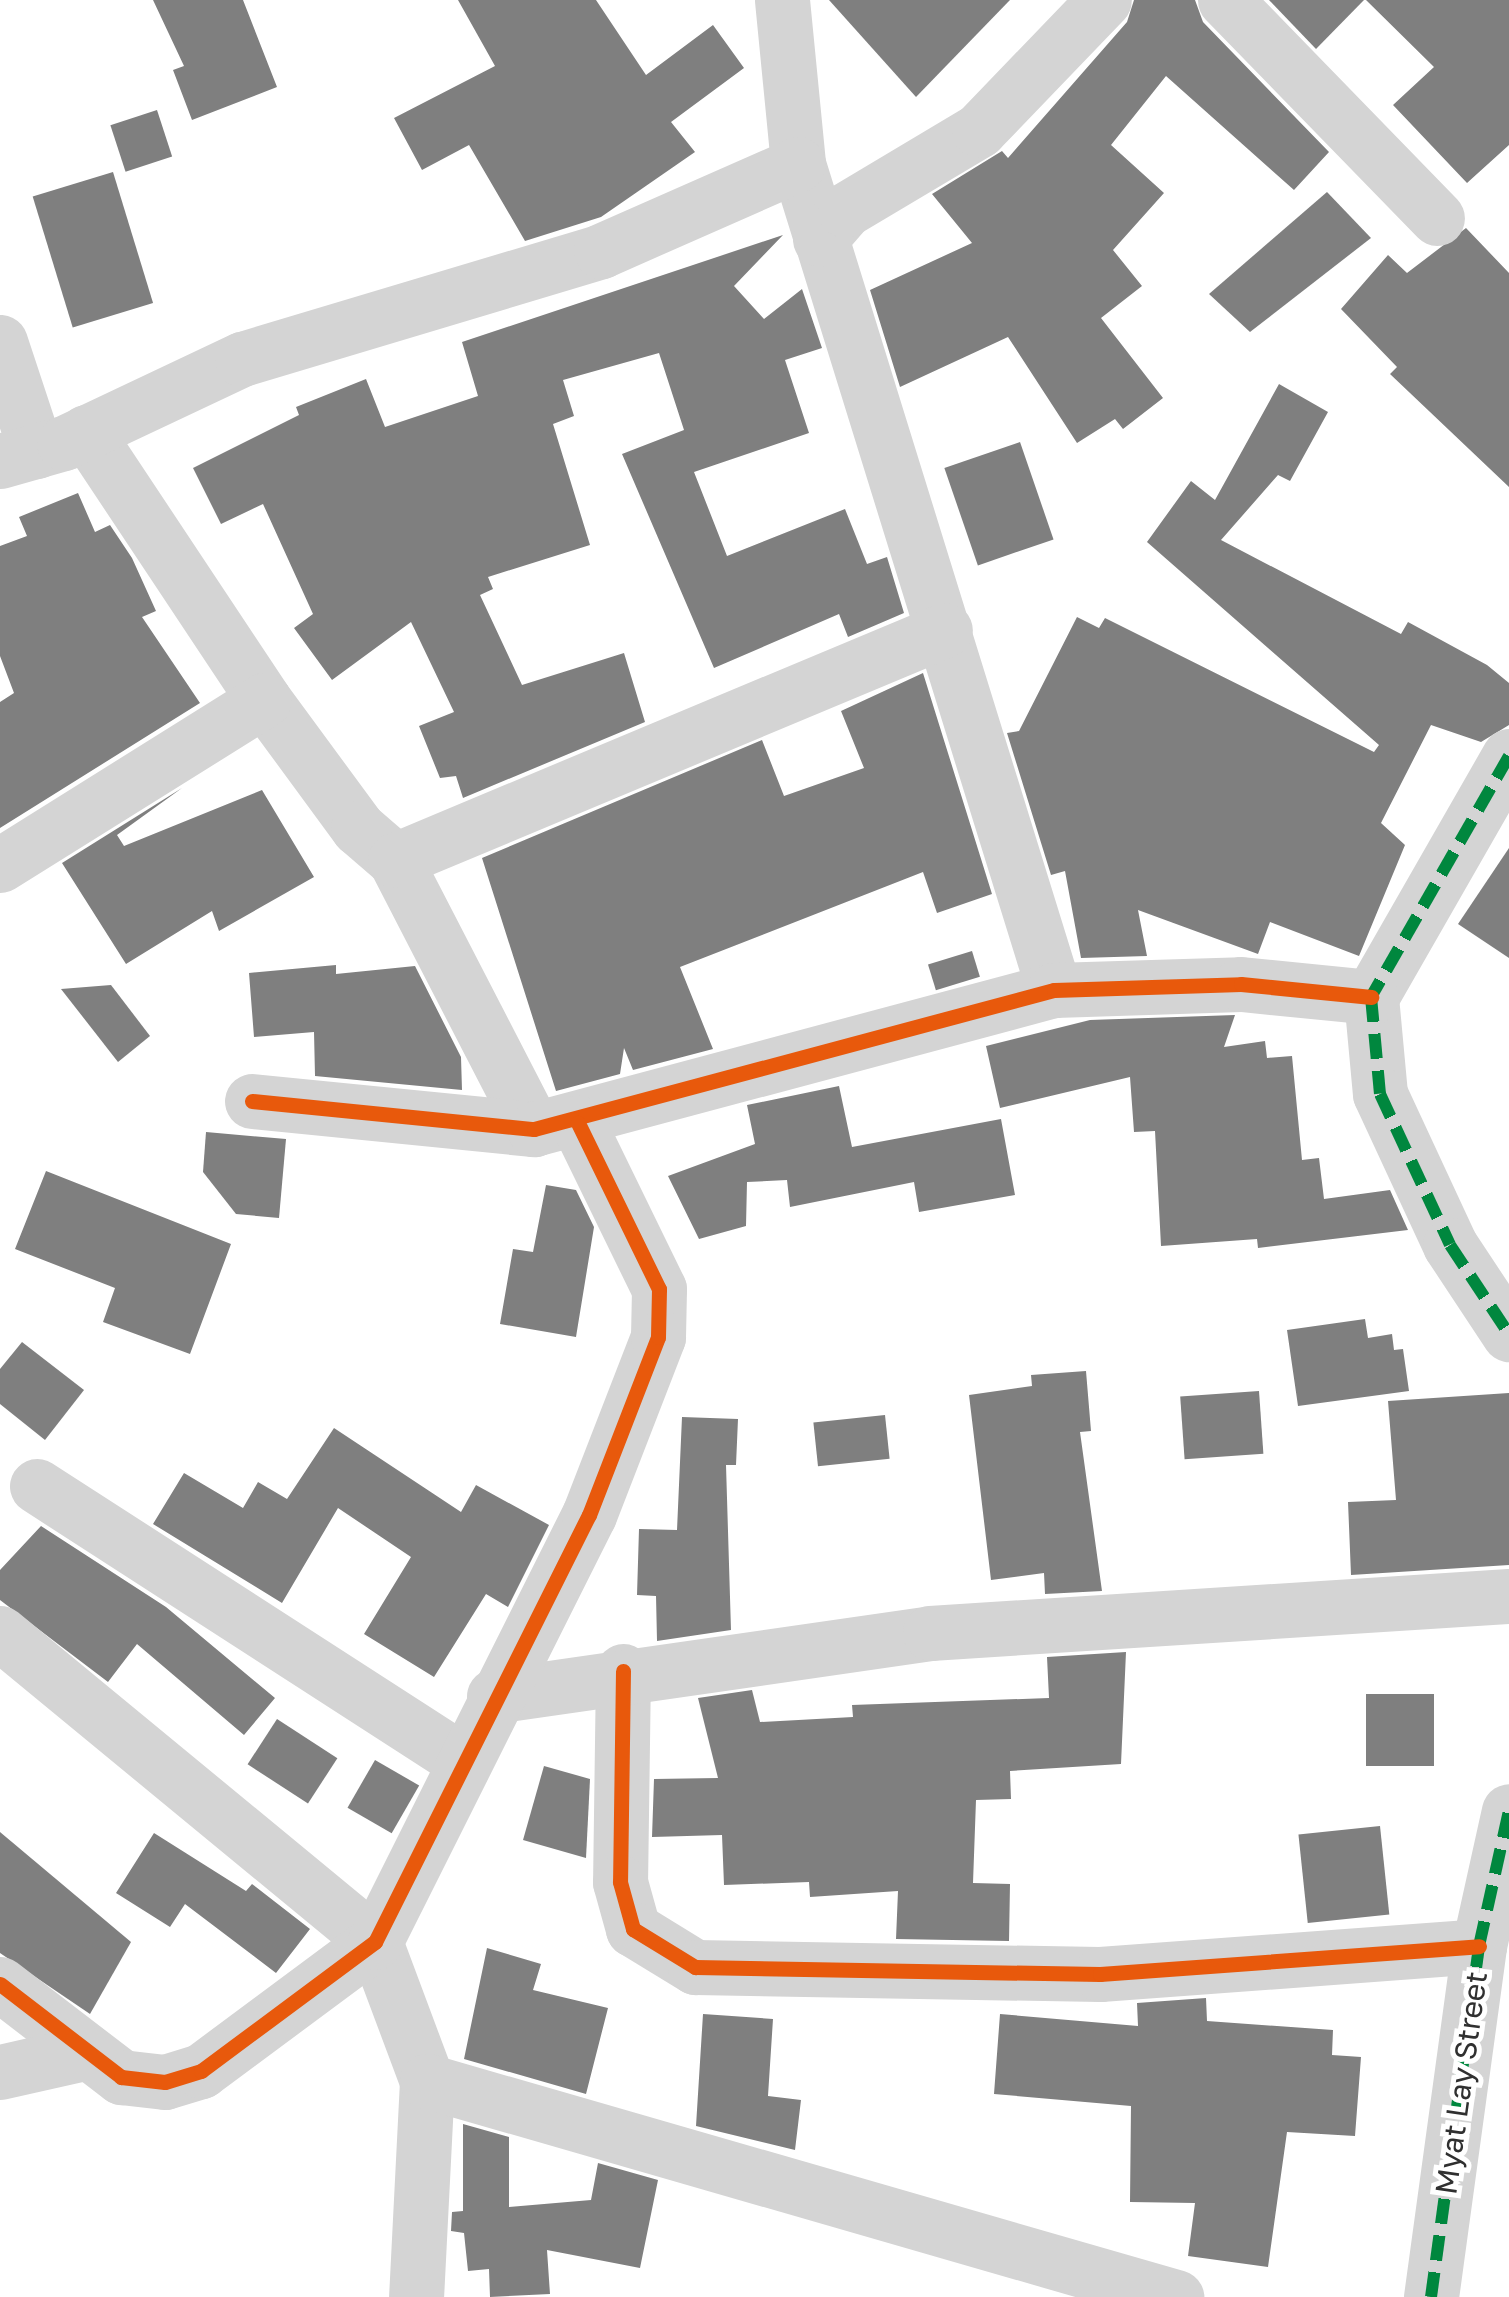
<!DOCTYPE html>
<html>
<head>
<meta charset="utf-8">
<style>
  body { margin:0 }
  #map { position:relative; width:1509px; height:2297px; overflow:hidden; background:#fff; font-family:"Golos Text",sans-serif }
  div>[style] { position:absolute }
  .building>* { inset:0; background:#7f7f7f; transform-origin:0 0 }
  .minor>* { height:55px; margin:-27.5px; padding:0 27.5px; transform-origin:27.5px; border-radius:27.5px; background:#d4d4d4 }
  .quiet>* { height:12px; margin-top:-6px; transform-origin:0; background:repeating-linear-gradient(90deg,#00873e 0 25px,transparent 0 37px) }
  .cycleway>* { height:15px; margin:-7.5px; padding:0 7.5px; transform-origin:7.5px; border-radius:7.5px; background:#e8590c }
  span { translate:-50% -50%; white-space:nowrap; text-align:center; line-height:1.15; -webkit-text-stroke:10px #fff; paint-order:stroke }
  .street-label { font-size:30px; color:#303030 }
</style>
</head>
<body>
<div id="map">
  <div class="building">
    <div style="clip-path:polygon(153px 0,243px 0,277px 87px,192px 120px,173px 70px,184px 66px)"></div>
    <div style="clip-path:polygon(458px 0,596px 0,646px 75px,713px 25px,744px 68px,671px 122px,695px 152px,601px 217px,525px 241px,469px 145px,422px 170px,394px 118px,495px 66px)"></div>
    <div style="clip-path:polygon(829px 0,1010px 0,916px 97px)"></div>
    <div style="clip-path:polygon(1134px 0,1195px 0,1203px 22px,1329px 152px,1294px 190px,1166px 76px,1111px 145px,1164px 193px,1113px 250px,1142px 286px,1101px 318px,1163px 398px,1123px 429px,1115px 419px,1077px 443px,1008px 337px,900px 387px,870px 290px,972px 243px,932px 194px,1002px 151px,1008px 158px,1127px 22px)"></div>
    <div style="clip-path:polygon(1269px 0,1364px 0,1316px 49px)"></div>
    <div style="clip-path:polygon(1366px 0,1509px 0,1509px 145px,1467px 183px,1393px 105px,1434px 67px)"></div>
    <div style="left:157px;top:110px;width:49px;height:49px;rotate:72deg"></div>
    <div style="left:113px;top:172px;width:137px;height:84px;rotate:73deg"></div>
    <div style="clip-path:polygon(1327px 192px,1371px 238px,1250px 332px,1209px 294px)"></div>
    <div style="clip-path:polygon(1466px 228px,1509px 273px,1509px 487px,1390px 374px,1397px 367px,1341px 309px,1388px 255px,1407px 273px)"></div>
    <div style="clip-path:polygon(783px 235px,734px 286px,764px 319px,802px 289px,822px 348px,785px 360px,809px 433px,694px 472px,727px 556px,845px 509px,867px 564px,887px 557px,904px 613px,848px 637px,839px 614px,714px 668px,622px 454px,684px 430px,659px 353px,563px 380px,574px 416px,553px 424px,590px 545px,488px 577px,493px 589px,480px 595px,522px 685px,624px 653px,645px 722px,463px 798px,456px 776px,440px 778px,419px 726px,454px 712px,411px 622px,332px 680px,294px 628px,313px 614px,263px 504px,221px 524px,193px 468px,299px 415px,296px 407px,366px 379px,385px 427px,478px 396px,462px 342px)"></div>
    <div style="clip-path:polygon(1279px 384px,1328px 412px,1290px 481px,1278px 475px,1221px 540px,1401px 634px,1408px 622px,1487px 665px,1509px 683px,1509px 725px,1481px 742px,1431px 725px,1381px 823px,1405px 845px,1359px 956px,1270px 922px,1258px 954px,1138px 910px,1147px 956px,1081px 958px,1065px 871px,1051px 875px,1007px 733px,1019px 731px,1077px 617px,1099px 628px,1105px 618px,1374px 752px,1379px 745px,1147px 542px,1191px 481px,1215px 500px)"></div>
    <div style="left:1020px;top:442px;width:103px;height:80px;rotate:71deg"></div>
    <div style="clip-path:polygon(78px 493px,95px 532px,110px 525px,132px 558px,156px 611px,142px 617px,200px 703px,0 828px,0 702px,14px 693px,0 656px,0 546px,27px 536px,19px 517px)"></div>
    <div style="clip-path:polygon(923px 673px,992px 894px,937px 913px,923px 872px,680px 967px,713px 1049px,633px 1070px,624px 1048px,620px 1074px,556px 1091px,482px 858px,762px 740px,784px 796px,864px 768px,841px 711px)"></div>
    <div style="clip-path:polygon(182px 788px,117px 835px,124px 846px,262px 790px,314px 877px,219px 931px,212px 911px,126px 964px,62px 863px)"></div>
    <div style="clip-path:polygon(1509px 848px,1509px 958px,1458px 924px)"></div>
    <div style="left:972px;top:951px;width:27px;height:46px;rotate:73deg"></div>
    <div style="clip-path:polygon(336px 965px,336px 974px,415px 966px,461px 1057px,462px 1090px,315px 1076px,314px 1032px,254px 1037px,249px 973px)"></div>
    <div style="clip-path:polygon(111px 985px,150px 1036px,118px 1062px,61px 989px)"></div>
    <div style="clip-path:polygon(1235px 1015px,1224px 1047px,1265px 1041px,1267px 1058px,1292px 1056px,1302px 1160px,1319px 1158px,1324px 1199px,1390px 1190px,1408px 1230px,1258px 1248px,1257px 1239px,1161px 1246px,1155px 1131px,1134px 1132px,1130px 1077px,1000px 1108px,986px 1046px,1090px 1020px)"></div>
    <div style="clip-path:polygon(839px 1086px,852px 1147px,1001px 1119px,1015px 1195px,919px 1212px,914px 1182px,790px 1207px,787px 1180px,747px 1182px,746px 1226px,699px 1239px,668px 1176px,755px 1144px,747px 1105px)"></div>
    <div style="clip-path:polygon(206px 1132px,286px 1139px,279px 1218px,236px 1214px,203px 1172px)"></div>
    <div style="clip-path:polygon(46px 1171px,231px 1244px,190px 1354px,103px 1322px,115px 1288px,15px 1249px)"></div>
    <div style="clip-path:polygon(546px 1185px,576px 1190px,594px 1227px,576px 1337px,500px 1324px,513px 1249px,533px 1252px)"></div>
    <div style="clip-path:polygon(1365px 1319px,1368px 1338px,1392px 1334px,1394px 1350px,1403px 1349px,1409px 1391px,1298px 1406px,1287px 1330px)"></div>
    <div style="clip-path:polygon(22px 1342px,84px 1390px,45px 1440px,0 1404px,0 1369px)"></div>
    <div style="clip-path:polygon(1086px 1371px,1091px 1431px,1080px 1432px,1102px 1591px,1045px 1594px,1044px 1573px,991px 1580px,969px 1395px,1032px 1386px,1031px 1375px)"></div>
    <div style="left:1259px;top:1391px;width:63px;height:79px;rotate:86deg"></div>
    <div style="clip-path:polygon(1509px 1393px,1509px 1565px,1351px 1575px,1348px 1502px,1396px 1500px,1388px 1401px)"></div>
    <div style="left:885px;top:1415px;width:44px;height:72px;rotate:84deg"></div>
    <div style="clip-path:polygon(682px 1417px,738px 1419px,736px 1465px,726px 1465px,731px 1630px,657px 1641px,656px 1596px,637px 1595px,639px 1529px,677px 1530px)"></div>
    <div style="clip-path:polygon(334px 1428px,461px 1512px,476px 1485px,549px 1525px,508px 1607px,486px 1594px,434px 1677px,364px 1634px,411px 1557px,338px 1508px,282px 1603px,153px 1524px,184px 1473px,243px 1508px,258px 1482px,287px 1499px)"></div>
    <div style="clip-path:polygon(41px 1526px,166px 1607px,275px 1698px,244px 1735px,137px 1644px,108px 1682px,0 1600px,0 1570px)"></div>
    <div style="clip-path:polygon(1126px 1652px,1121px 1764px,1010px 1771px,1011px 1799px,976px 1800px,973px 1883px,1010px 1884px,1009px 1941px,896px 1939px,898px 1891px,810px 1897px,809px 1882px,724px 1885px,722px 1835px,652px 1837px,654px 1779px,718px 1778px,698px 1698px,752px 1690px,760px 1722px,853px 1717px,852px 1705px,1049px 1698px,1047px 1657px)"></div>
    <div style="left:1366px;top:1694px;width:68px;height:72px"></div>
    <div style="left:277px;top:1719px;width:72px;height:54px;rotate:33deg"></div>
    <div style="left:375px;top:1760px;width:51px;height:55px;rotate:30deg"></div>
    <div style="clip-path:polygon(544px 1766px,590px 1779px,586px 1858px,523px 1840px)"></div>
    <div style="left:1380px;top:1826px;width:89px;height:82px;rotate:84deg"></div>
    <div style="clip-path:polygon(0 1832px,131px 1942px,90px 2014px,0 1953px)"></div>
    <div style="clip-path:polygon(154px 1833px,246px 1891px,252px 1884px,310px 1929px,276px 1973px,185px 1904px,170px 1927px,116px 1893px)"></div>
    <div style="clip-path:polygon(487px 1948px,541px 1964px,533px 1990px,608px 2008px,586px 2094px,464px 2059px)"></div>
    <div style="clip-path:polygon(1206px 1998px,1207px 2021px,1333px 2030px,1332px 2055px,1361px 2057px,1355px 2136px,1287px 2132px,1268px 2267px,1188px 2256px,1195px 2203px,1130px 2202px,1131px 2106px,994px 2094px,1000px 2014px,1138px 2026px,1137px 2003px)"></div>
    <div style="clip-path:polygon(703px 2014px,773px 2019px,768px 2096px,801px 2100px,795px 2150px,696px 2126px)"></div>
    <div style="clip-path:polygon(463px 2124px,509px 2137px,509px 2207px,591px 2200px,598px 2163px,658px 2180px,640px 2268px,547px 2250px,550px 2294px,490px 2297px,489px 2269px,468px 2271px,464px 2233px,451px 2231px,452px 2212px,463px 2211px)"></div>
  </div>
  <div class="minor">
    <div style="left:782px;top:0;width:165px;rotate:84.4deg"></div>
    <div style="left:798px;top:164px;width:865px;rotate:72.78deg"></div>
    <div style="left:1225px;top:0;width:304px;rotate:45.8deg"></div>
    <div style="left:820px;top:239px;width:38px;rotate:-49deg"></div>
    <div style="left:845px;top:210px;width:156px;rotate:-30.8deg"></div>
    <div style="left:979px;top:130px;width:180px;rotate:-46.1deg"></div>
    <div style="left:0;top:342px;width:115px;rotate:71.7deg"></div>
    <div style="left:86px;top:432px;width:322px;rotate:56.4deg"></div>
    <div style="left:264px;top:700px;width:159px;rotate:53.7deg"></div>
    <div style="left:358px;top:828px;width:49px;rotate:40.9deg"></div>
    <div style="left:395px;top:860px;width:303px;rotate:62.7deg"></div>
    <div style="left:0;top:461px;width:66px;rotate:-15.7deg"></div>
    <div style="left:64px;top:443px;width:197px;rotate:-25.3deg"></div>
    <div style="left:242px;top:359px;width:375px;rotate:-16.7deg"></div>
    <div style="left:601px;top:251px;width:215px;rotate:-23.8deg"></div>
    <div style="left:1509px;top:756px;width:278px;rotate:119.8deg"></div>
    <div style="left:1371px;top:997px;width:97px;rotate:84.7deg"></div>
    <div style="left:1380px;top:1094px;width:166px;rotate:65.1deg"></div>
    <div style="left:1450px;top:1245px;width:107px;rotate:56.5deg"></div>
    <div style="left:395px;top:860px;width:596px;rotate:-22.69deg"></div>
    <div style="left:0;top:865px;width:311px;rotate:-32deg"></div>
    <div style="left:252px;top:1101px;width:283px;rotate:5.7deg"></div>
    <div style="left:534px;top:1129px;width:538px;rotate:-14.97deg"></div>
    <div style="left:1054px;top:990px;width:187px;rotate:-1.8deg"></div>
    <div style="left:1241px;top:984px;width:131px;rotate:5.7deg"></div>
    <div style="left:37px;top:1486px;width:507px;rotate:32.84deg"></div>
    <div style="left:0;top:1633px;width:486px;rotate:39.5deg"></div>
    <div style="left:375px;top:1942px;width:148px;rotate:69.5deg"></div>
    <div style="left:427px;top:2081px;width:216px;rotate:92.9deg"></div>
    <div style="left:623px;top:1671px;width:211px;rotate:90.8deg"></div>
    <div style="left:620px;top:1882px;width:49px;rotate:74.5deg"></div>
    <div style="left:633px;top:1929px;width:73px;rotate:31.5deg"></div>
    <div style="left:695px;top:1967px;width:405px;rotate:1deg"></div>
    <div style="left:1100px;top:1974px;width:380px;rotate:-4.2deg"></div>
    <div style="left:494px;top:1696px;width:441px;rotate:-8.2deg"></div>
    <div style="left:930px;top:1633px;width:580px;rotate:-3.66deg"></div>
    <div style="left:0;top:1984px;width:153px;rotate:37.5deg"></div>
    <div style="left:121px;top:2077px;width:44px;rotate:6.5deg"></div>
    <div style="left:165px;top:2082px;width:38px;rotate:-17deg"></div>
    <div style="left:201px;top:2071px;width:217px;rotate:-36.6deg"></div>
    <div style="left:375px;top:1942px;width:478px;rotate:-63.4deg"></div>
    <div style="left:589px;top:1515px;width:191px;rotate:-68.8deg"></div>
    <div style="left:658px;top:1337px;width:48px;rotate:-88.8deg"></div>
    <div style="left:659px;top:1289px;width:185px;rotate:-116deg"></div>
    <div style="left:0;top:2072px;width:90px;rotate:-12.8deg"></div>
    <div style="left:427px;top:2081px;width:780px;rotate:16.09deg"></div>
    <div style="left:1431px;top:2297px;width:354px;rotate:-82.2deg"></div>
    <div style="left:1479px;top:1946px;width:138px;rotate:-77.5deg"></div>
  </div>
  <div class="quiet">
    <div style="left:1509px;top:756px;width:278px;rotate:119.8deg"></div>
    <div style="left:1371px;top:997px;width:97px;rotate:84.7deg"></div>
    <div style="left:1380px;top:1094px;width:166px;rotate:65.1deg"></div>
    <div style="left:1450px;top:1245px;width:107px;rotate:56.5deg"></div>
    <div style="left:1431px;top:2297px;width:354px;rotate:-82.2deg"></div>
    <div style="left:1479px;top:1946px;width:138px;rotate:-77.5deg"></div>
  </div>
  <div class="cycleway">
    <div style="left:252px;top:1101px;width:283px;rotate:5.7deg"></div>
    <div style="left:534px;top:1129px;width:538px;rotate:-14.97deg"></div>
    <div style="left:1054px;top:990px;width:187px;rotate:-1.8deg"></div>
    <div style="left:1241px;top:984px;width:131px;rotate:5.7deg"></div>
    <div style="left:623px;top:1671px;width:211px;rotate:90.8deg"></div>
    <div style="left:620px;top:1882px;width:49px;rotate:74.5deg"></div>
    <div style="left:633px;top:1929px;width:73px;rotate:31.5deg"></div>
    <div style="left:695px;top:1967px;width:405px;rotate:1deg"></div>
    <div style="left:1100px;top:1974px;width:380px;rotate:-4.2deg"></div>
    <div style="left:0;top:1984px;width:153px;rotate:37.5deg"></div>
    <div style="left:121px;top:2077px;width:44px;rotate:6.5deg"></div>
    <div style="left:165px;top:2082px;width:38px;rotate:-17deg"></div>
    <div style="left:201px;top:2071px;width:217px;rotate:-36.6deg"></div>
    <div style="left:375px;top:1942px;width:478px;rotate:-63.4deg"></div>
    <div style="left:589px;top:1515px;width:191px;rotate:-68.8deg"></div>
    <div style="left:658px;top:1337px;width:48px;rotate:-88.8deg"></div>
    <div style="left:659px;top:1289px;width:185px;rotate:-116deg"></div>
  </div>
  <div class="street-label">
    <span style="left:1461px;top:2083px;rotate:-82deg">Myat Lay Street</span>
  </div>
</div>
</body>
</html>
